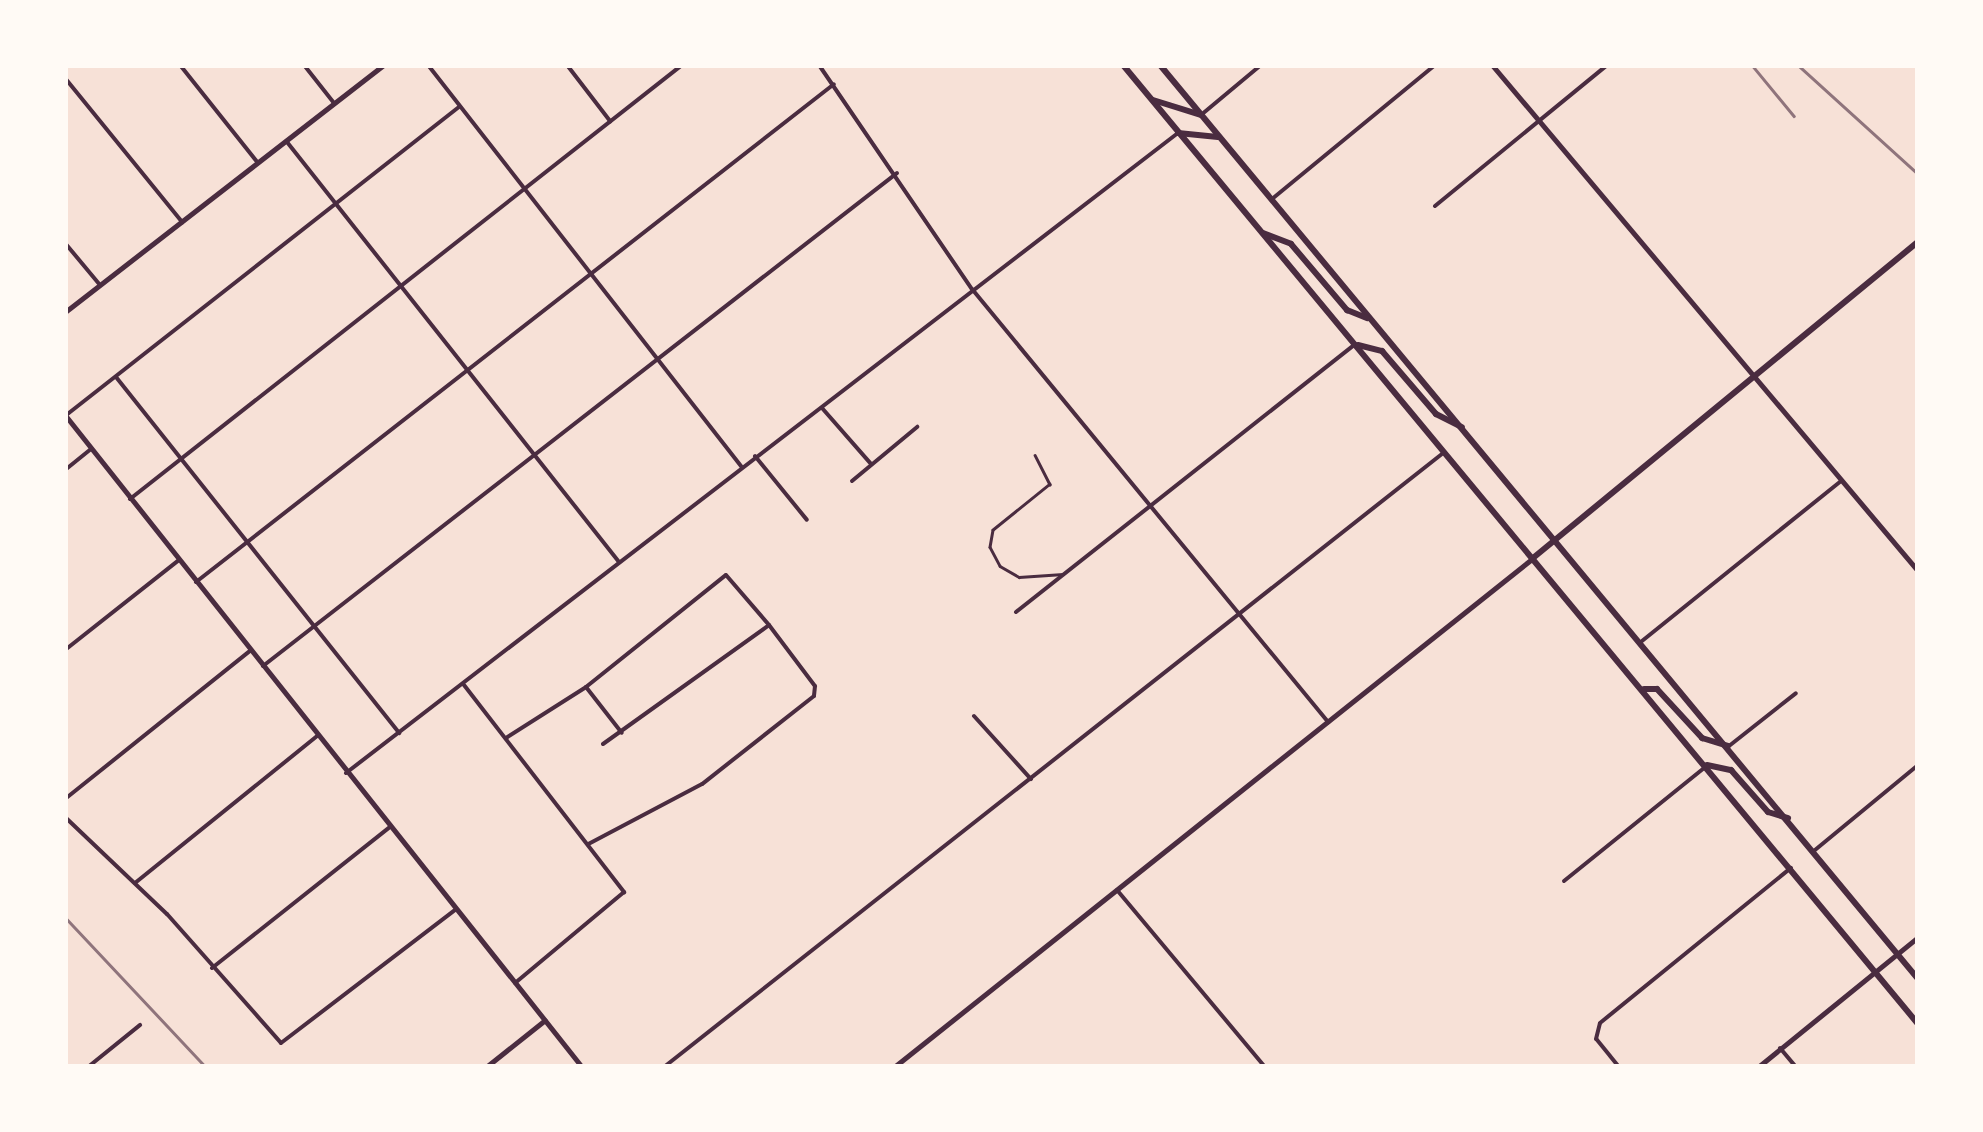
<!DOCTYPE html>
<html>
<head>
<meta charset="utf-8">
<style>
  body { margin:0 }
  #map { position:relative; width:1983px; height:1132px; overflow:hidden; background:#f7e1d7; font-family:"Crimson Pro",serif }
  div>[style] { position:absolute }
  .service>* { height:2.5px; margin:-1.25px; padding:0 1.25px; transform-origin:1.25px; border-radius:1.25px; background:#4a2c40 }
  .minor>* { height:4px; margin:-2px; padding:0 2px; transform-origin:2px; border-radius:2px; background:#4a2c40 }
  .tertiary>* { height:5px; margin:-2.5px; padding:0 2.5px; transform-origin:2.5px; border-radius:2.5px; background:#4a2c40 }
  .secondary>* { height:6px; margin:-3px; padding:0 3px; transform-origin:3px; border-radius:3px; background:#4a2c40 }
  .primary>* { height:6px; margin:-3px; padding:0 3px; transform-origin:3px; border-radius:3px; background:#4a2c40 }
  .rail>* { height:2.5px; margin:-1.25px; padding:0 1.25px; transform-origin:1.25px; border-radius:1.25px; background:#8f747c }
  span { translate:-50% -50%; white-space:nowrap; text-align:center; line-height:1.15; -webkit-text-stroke:8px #fffaf5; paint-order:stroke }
  .frame { position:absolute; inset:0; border:68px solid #fffaf5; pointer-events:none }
</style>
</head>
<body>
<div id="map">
  <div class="service">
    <div style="left:1035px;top:455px;width:33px;rotate:63deg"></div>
    <div style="left:1050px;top:484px;width:73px;rotate:141.1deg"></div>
    <div style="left:993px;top:530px;width:17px;rotate:100deg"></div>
    <div style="left:990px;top:547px;width:21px;rotate:62deg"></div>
    <div style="left:1000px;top:566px;width:22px;rotate:30deg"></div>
    <div style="left:1019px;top:577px;width:44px;rotate:-3.9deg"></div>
  </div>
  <div class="minor">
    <div style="left:180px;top:65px;width:125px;rotate:51.5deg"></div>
    <div style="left:304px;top:65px;width:48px;rotate:51.7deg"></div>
    <div style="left:428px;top:65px;width:509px;rotate:52.03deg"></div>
    <div style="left:567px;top:65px;width:71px;rotate:52.5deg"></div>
    <div style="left:819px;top:65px;width:271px;rotate:55.7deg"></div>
    <div style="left:972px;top:289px;width:561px;rotate:50.57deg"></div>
    <div style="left:65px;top:78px;width:186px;rotate:50.9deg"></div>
    <div style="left:1201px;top:115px;width:78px;rotate:-39.8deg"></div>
    <div style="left:287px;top:142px;width:535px;rotate:51.67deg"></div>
    <div style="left:1272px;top:199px;width:211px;rotate:-39.4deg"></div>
    <div style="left:1435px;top:206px;width:222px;rotate:-39.3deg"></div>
    <div style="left:65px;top:243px;width:55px;rotate:50.2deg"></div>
    <div style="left:116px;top:377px;width:455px;rotate:51.5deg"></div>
    <div style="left:822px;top:408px;width:74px;rotate:48.8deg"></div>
    <div style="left:65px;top:416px;width:501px;rotate:-38.11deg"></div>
    <div style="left:755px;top:456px;width:82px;rotate:50.9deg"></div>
    <div style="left:65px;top:470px;width:33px;rotate:-39deg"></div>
    <div style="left:852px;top:481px;width:85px;rotate:-39.7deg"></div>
    <div style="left:130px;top:499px;width:702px;rotate:-38.18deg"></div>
    <div style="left:196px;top:582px;width:809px;rotate:-37.97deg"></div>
    <div style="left:1016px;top:612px;width:431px;rotate:-38.3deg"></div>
    <div style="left:1642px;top:641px;width:255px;rotate:-38.8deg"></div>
    <div style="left:65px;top:650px;width:145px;rotate:-38.3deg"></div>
    <div style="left:263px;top:666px;width:803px;rotate:-37.87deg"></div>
    <div style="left:464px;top:685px;width:262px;rotate:52.3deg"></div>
    <div style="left:624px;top:892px;width:142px;rotate:140.1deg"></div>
    <div style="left:586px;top:687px;width:58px;rotate:52deg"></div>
    <div style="left:974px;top:716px;width:85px;rotate:47.9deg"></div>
    <div style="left:506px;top:738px;width:95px;rotate:-32.5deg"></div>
    <div style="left:586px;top:687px;width:179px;rotate:-38.7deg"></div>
    <div style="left:726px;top:575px;width:66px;rotate:49.3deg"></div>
    <div style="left:769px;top:625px;width:76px;rotate:53deg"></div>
    <div style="left:815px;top:686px;width:10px;rotate:96deg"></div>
    <div style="left:814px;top:696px;width:142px;rotate:141.8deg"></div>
    <div style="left:702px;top:784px;width:129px;rotate:152.2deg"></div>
    <div style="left:603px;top:744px;width:204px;rotate:-35.6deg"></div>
    <div style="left:1729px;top:746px;width:85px;rotate:-38.3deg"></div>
    <div style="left:346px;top:773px;width:1050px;rotate:-37.57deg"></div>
    <div style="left:65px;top:799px;width:237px;rotate:-38.7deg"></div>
    <div style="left:65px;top:817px;width:141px;rotate:43.6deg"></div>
    <div style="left:167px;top:914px;width:172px;rotate:48.5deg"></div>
    <div style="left:281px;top:1043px;width:220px;rotate:-37.4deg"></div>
    <div style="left:1815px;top:850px;width:134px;rotate:-39.5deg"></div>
    <div style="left:1564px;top:881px;width:180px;rotate:-38.9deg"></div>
    <div style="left:135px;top:883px;width:234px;rotate:-38.9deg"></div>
    <div style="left:1117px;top:890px;width:231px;rotate:50.1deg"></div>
    <div style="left:212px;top:968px;width:228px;rotate:-38.4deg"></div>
    <div style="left:1780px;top:1048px;width:25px;rotate:50deg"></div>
    <div style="left:88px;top:1067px;width:67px;rotate:-38.9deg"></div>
    <div style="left:664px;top:1067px;width:990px;rotate:-38.24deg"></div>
    <div style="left:1619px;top:1067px;width:36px;rotate:-129deg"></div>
    <div style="left:1596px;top:1039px;width:16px;rotate:-76deg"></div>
    <div style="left:1600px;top:1023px;width:246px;rotate:-39.1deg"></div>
  </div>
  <div class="tertiary">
    <div style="left:1492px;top:65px;width:661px;rotate:49.91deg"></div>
    <div style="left:65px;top:312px;width:403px;rotate:-37.8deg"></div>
    <div style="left:65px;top:415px;width:832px;rotate:51.59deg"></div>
    <div style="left:486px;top:1067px;width:75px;rotate:-38.5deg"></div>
    <div style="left:894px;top:1067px;width:817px;rotate:-38.54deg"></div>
    <div style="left:1758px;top:1067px;width:206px;rotate:-39.1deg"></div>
  </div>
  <div class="secondary">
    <div style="left:1533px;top:558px;width:498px;rotate:-39.4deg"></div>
  </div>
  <div class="primary">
    <div style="left:1123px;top:65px;width:1246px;rotate:50.34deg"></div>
    <div style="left:1160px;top:65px;width:1187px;rotate:50.33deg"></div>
    <div style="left:1153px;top:100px;width:50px;rotate:17.4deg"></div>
    <div style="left:1178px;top:133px;width:40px;rotate:5.7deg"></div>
    <div style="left:1263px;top:233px;width:30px;rotate:21deg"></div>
    <div style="left:1291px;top:244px;width:87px;rotate:49.7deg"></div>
    <div style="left:1347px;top:310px;width:22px;rotate:22deg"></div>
    <div style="left:1358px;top:345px;width:25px;rotate:14deg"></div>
    <div style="left:1382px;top:351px;width:83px;rotate:49.4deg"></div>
    <div style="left:1436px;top:414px;width:29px;rotate:27deg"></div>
    <div style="left:1644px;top:689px;width:13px"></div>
    <div style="left:1657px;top:689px;width:67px;rotate:47.4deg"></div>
    <div style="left:1702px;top:738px;width:27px;rotate:17deg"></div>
    <div style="left:1707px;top:765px;width:25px;rotate:12deg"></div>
    <div style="left:1731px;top:770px;width:56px;rotate:48.6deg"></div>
    <div style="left:1768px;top:812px;width:21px;rotate:17deg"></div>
  </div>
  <div class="rail">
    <div style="left:1752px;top:65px;width:66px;rotate:50.5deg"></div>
    <div style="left:1798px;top:65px;width:162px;rotate:42.2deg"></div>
    <div style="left:65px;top:917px;width:206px;rotate:46.8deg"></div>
  </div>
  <div class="frame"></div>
</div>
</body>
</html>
